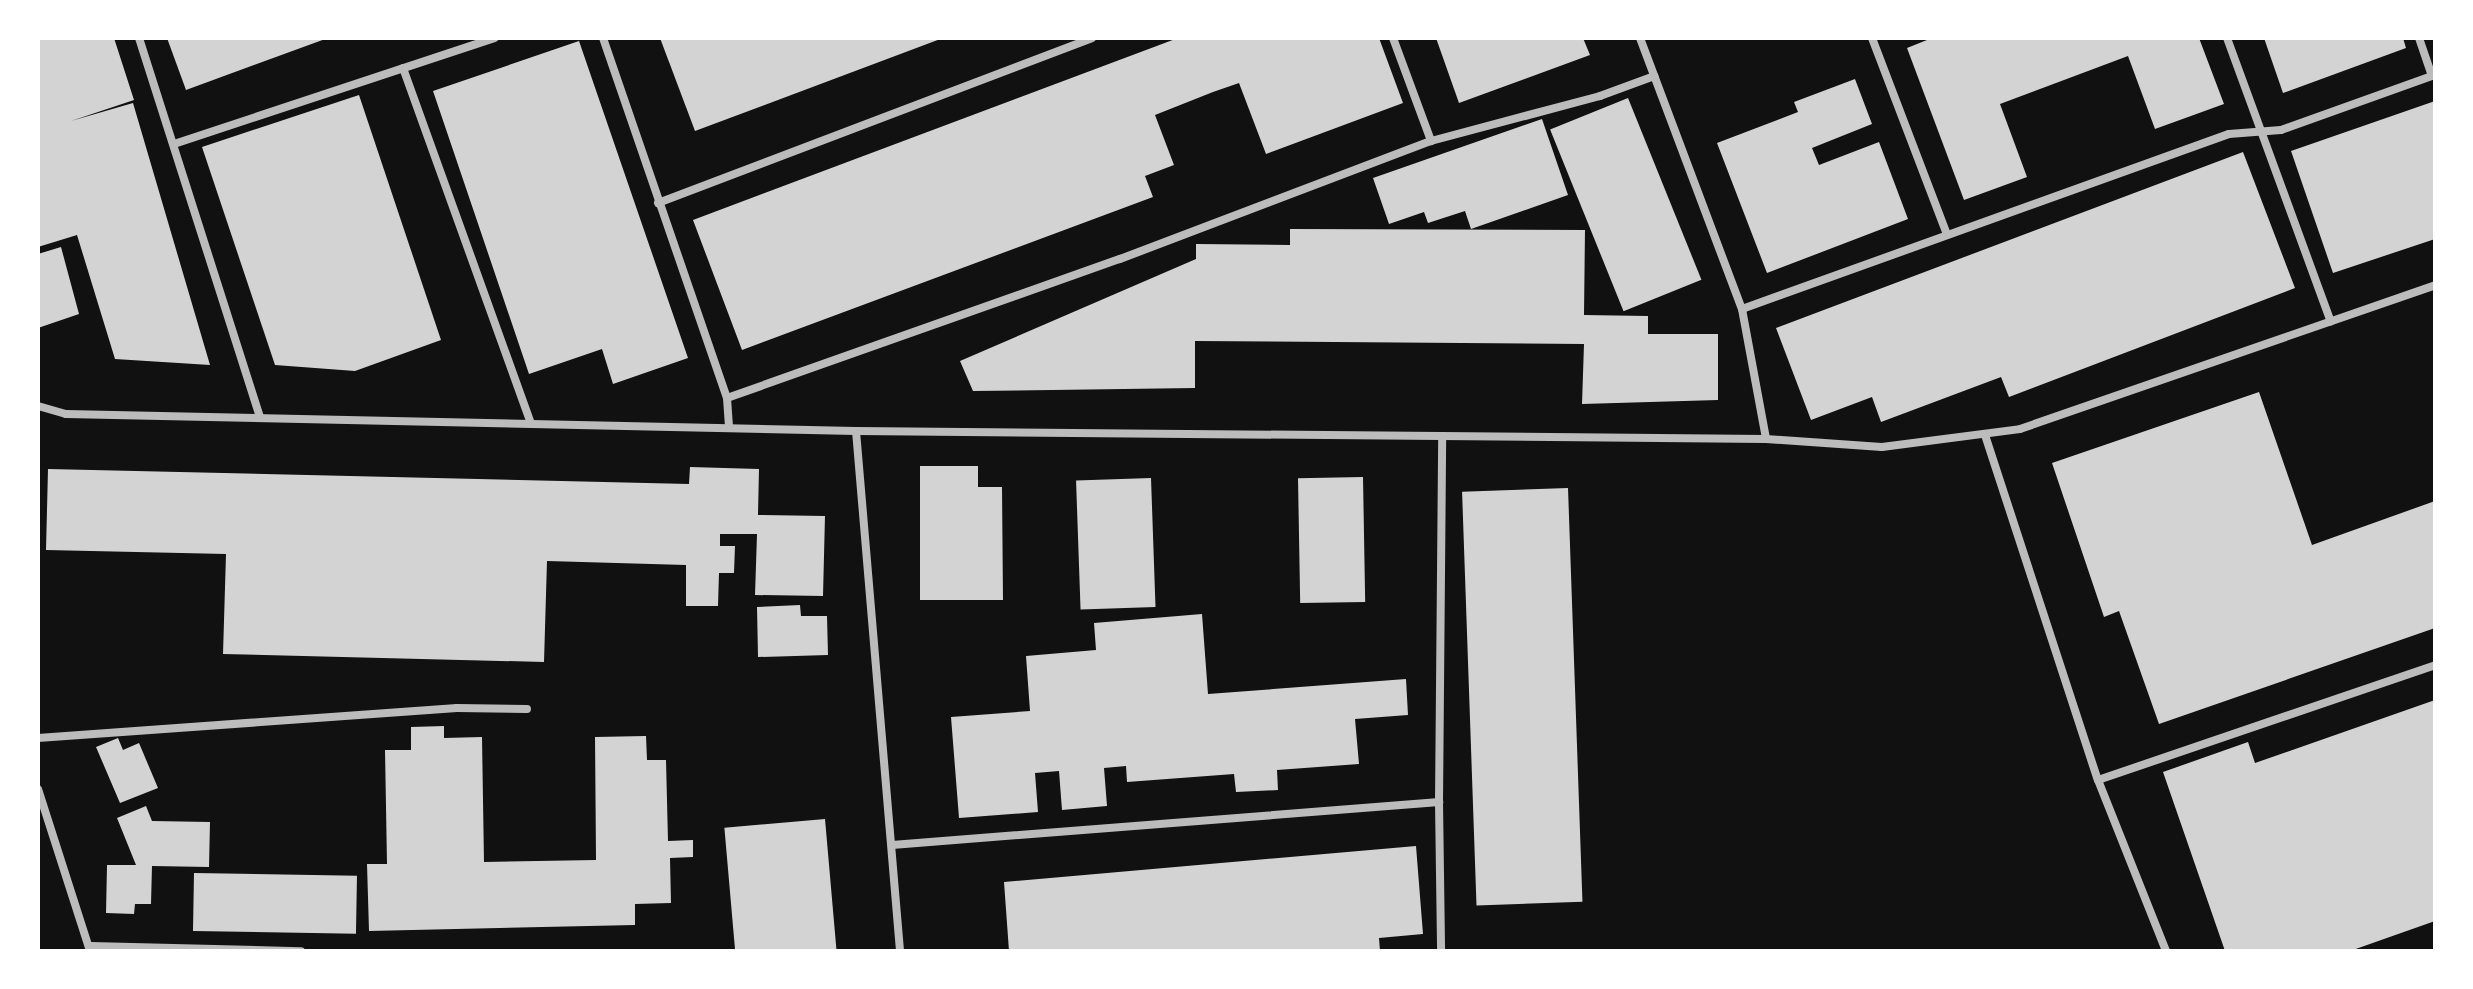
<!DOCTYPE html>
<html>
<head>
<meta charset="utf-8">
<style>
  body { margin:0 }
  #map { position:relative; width:2473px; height:989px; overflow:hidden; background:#111; font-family:"PT Sans Narrow",sans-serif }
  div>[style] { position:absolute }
  .building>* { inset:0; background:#d3d3d3; transform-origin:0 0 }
  .minor>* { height:8px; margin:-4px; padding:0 4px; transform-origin:4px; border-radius:4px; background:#bcbcbc }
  span { translate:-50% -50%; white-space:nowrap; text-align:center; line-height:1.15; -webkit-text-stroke:8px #fff; paint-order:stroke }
  .frame { position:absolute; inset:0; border:40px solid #fff; pointer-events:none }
</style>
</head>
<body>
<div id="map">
  <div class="building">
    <div style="clip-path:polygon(38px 38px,114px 38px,134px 100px,71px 121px,133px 103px,210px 365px,115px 359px,77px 235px,38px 247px)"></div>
    <div style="clip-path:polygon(167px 38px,328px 38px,186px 90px)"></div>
    <div style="clip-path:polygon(660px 38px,943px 38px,695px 131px)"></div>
    <div style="clip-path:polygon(1178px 38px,1379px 38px,1403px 103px,1266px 154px,1239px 83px,1213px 92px,1155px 115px,1174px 165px,1145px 176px,1153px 197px,742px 350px,693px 220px)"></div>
    <div style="clip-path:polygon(1436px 38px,1583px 38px,1590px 55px,1459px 103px)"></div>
    <div style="clip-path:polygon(1932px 38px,2199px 38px,2224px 104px,2155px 129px,2128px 56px,2000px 104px,2027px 177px,1964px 200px,1907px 48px)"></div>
    <div style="clip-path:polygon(2264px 38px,2403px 38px,2406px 48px,2283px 93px)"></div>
    <div style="clip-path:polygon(579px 41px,688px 358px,613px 384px,602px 349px,529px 374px,433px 91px)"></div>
    <div style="clip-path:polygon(1855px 79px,1872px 124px,1812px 148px,1819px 165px,1879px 142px,1908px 219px,1767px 273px,1717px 143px,1798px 112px,1794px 102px)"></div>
    <div style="clip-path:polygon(359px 95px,441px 340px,355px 371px,275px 365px,202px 147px)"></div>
    <div style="left:1628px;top:98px;width:196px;height:84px;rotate:68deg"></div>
    <div style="clip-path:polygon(2435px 101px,2435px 239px,2333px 273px,2291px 151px)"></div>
    <div style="clip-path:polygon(1542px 119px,1568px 195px,1471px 229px,1465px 211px,1428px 223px,1424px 212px,1389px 224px,1373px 178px)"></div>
    <div style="clip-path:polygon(2243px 152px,2295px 288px,2009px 397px,2001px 377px,1881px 422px,1872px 397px,1811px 420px,1776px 328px)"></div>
    <div style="clip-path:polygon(1290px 229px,1585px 230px,1584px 315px,1648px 316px,1648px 334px,1718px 334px,1718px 400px,1582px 404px,1584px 344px,1195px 341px,1195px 388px,973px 391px,960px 361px,1196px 259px,1196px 244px,1290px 245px)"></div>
    <div style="clip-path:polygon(61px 247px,79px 314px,38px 328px,38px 254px)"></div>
    <div style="clip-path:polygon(2259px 392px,2312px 545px,2435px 501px,2435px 628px,2159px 724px,2119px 611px,2104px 617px,2052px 463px)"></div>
    <div style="clip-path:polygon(920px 466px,978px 466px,978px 487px,1002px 487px,1003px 600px,920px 600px)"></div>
    <div style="clip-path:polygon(690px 467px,759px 469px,758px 515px,825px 516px,823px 596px,755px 595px,757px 534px,720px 534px,720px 546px,735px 546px,734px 573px,719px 573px,718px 606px,686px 606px,686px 565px,547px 561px,544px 662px,223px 654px,226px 554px,46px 550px,48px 469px,689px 484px)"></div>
    <div style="left:1363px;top:477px;width:125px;height:65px;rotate:89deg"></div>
    <div style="left:1151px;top:478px;width:129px;height:75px;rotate:88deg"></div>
    <div style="left:1568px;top:488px;width:414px;height:106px;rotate:88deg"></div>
    <div style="clip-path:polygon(800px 605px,801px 616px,827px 616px,828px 655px,758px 657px,757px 607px)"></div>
    <div style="clip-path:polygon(1202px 614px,1208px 694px,1406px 679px,1408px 715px,1355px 719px,1359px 764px,1277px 770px,1278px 790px,1236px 792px,1234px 774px,1127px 782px,1126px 766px,1104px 768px,1107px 806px,1062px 810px,1059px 771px,1035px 773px,1038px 812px,959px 818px,951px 717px,1030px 711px,1026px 656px,1096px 650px,1094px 623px)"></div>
    <div style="clip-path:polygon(2435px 700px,2435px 921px,2350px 951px,2225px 951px,2163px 772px,2248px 742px,2255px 763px)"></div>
    <div style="clip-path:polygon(444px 726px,444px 738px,482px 737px,484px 862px,596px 860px,595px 737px,646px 736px,647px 760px,666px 760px,668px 841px,693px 840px,693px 857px,670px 858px,671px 903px,635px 904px,635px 925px,369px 931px,367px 864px,387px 864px,385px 750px,411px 750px,411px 727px)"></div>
    <div style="clip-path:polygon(118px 738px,123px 750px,139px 743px,158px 788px,120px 803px,96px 747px)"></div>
    <div style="clip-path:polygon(146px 806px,152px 821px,210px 822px,209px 867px,152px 866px,151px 904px,135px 904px,134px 914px,106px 913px,107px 865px,136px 865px,117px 818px)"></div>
    <div style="left:825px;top:819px;width:132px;height:101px;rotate:85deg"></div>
    <div style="clip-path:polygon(1416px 846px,1423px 934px,1379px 938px,1380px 951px,1009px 951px,1004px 882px)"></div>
    <div style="left:194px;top:873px;width:163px;height:58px;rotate:1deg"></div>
  </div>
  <div class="minor">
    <div style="left:139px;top:38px;width:396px;rotate:72.3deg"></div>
    <div style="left:603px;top:38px;width:381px;rotate:71deg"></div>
    <div style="left:727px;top:398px;width:27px;rotate:86deg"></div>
    <div style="left:1393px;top:38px;width:110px;rotate:69.7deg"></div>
    <div style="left:1640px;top:38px;width:290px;rotate:69.4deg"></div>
    <div style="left:1742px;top:309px;width:132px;rotate:79.5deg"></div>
    <div style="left:1872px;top:38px;width:208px;rotate:69.1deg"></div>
    <div style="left:2227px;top:38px;width:302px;rotate:69.9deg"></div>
    <div style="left:2419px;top:38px;width:40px;rotate:71.1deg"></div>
    <div style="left:403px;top:68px;width:375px;rotate:70.2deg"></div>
    <div style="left:174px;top:144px;width:338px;rotate:-18.3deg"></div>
    <div style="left:658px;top:203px;width:464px;rotate:-20.8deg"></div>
    <div style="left:1742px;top:309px;width:517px;rotate:-19.77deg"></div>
    <div style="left:2229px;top:134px;width:52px;rotate:-4.4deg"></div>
    <div style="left:2281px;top:130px;width:164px;rotate:-19.7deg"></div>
    <div style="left:727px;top:398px;width:417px;rotate:-19.5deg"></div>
    <div style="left:1120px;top:259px;width:333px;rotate:-20.8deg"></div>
    <div style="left:1431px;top:141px;width:175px;rotate:-14.9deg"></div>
    <div style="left:1600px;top:96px;width:58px;rotate:-20.3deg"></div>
    <div style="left:38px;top:406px;width:29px;rotate:16deg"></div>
    <div style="left:66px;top:414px;width:790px;rotate:1.23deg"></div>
    <div style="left:856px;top:431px;width:910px;rotate:0.5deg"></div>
    <div style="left:1766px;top:439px;width:116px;rotate:3.9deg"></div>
    <div style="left:1882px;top:447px;width:139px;rotate:-7.4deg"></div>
    <div style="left:2020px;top:429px;width:439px;rotate:-19.1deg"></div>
    <div style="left:856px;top:431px;width:522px;rotate:85.16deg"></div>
    <div style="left:1985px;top:435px;width:363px;rotate:71.9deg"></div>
    <div style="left:2098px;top:780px;width:184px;rotate:68.3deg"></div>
    <div style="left:38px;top:738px;width:420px;rotate:-4.1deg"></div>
    <div style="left:457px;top:708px;width:70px;rotate:0.8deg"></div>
    <div style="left:2098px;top:780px;width:356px;rotate:-18.8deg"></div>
    <div style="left:38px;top:789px;width:170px;rotate:72.2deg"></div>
    <div style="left:1439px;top:802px;width:364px;rotate:-89.5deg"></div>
    <div style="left:892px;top:845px;width:549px;rotate:-4.49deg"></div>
    <div style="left:1439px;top:802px;width:149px;rotate:89.2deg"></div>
    <div style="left:91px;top:946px;width:210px;rotate:1.4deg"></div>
  </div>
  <div class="frame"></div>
</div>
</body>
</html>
